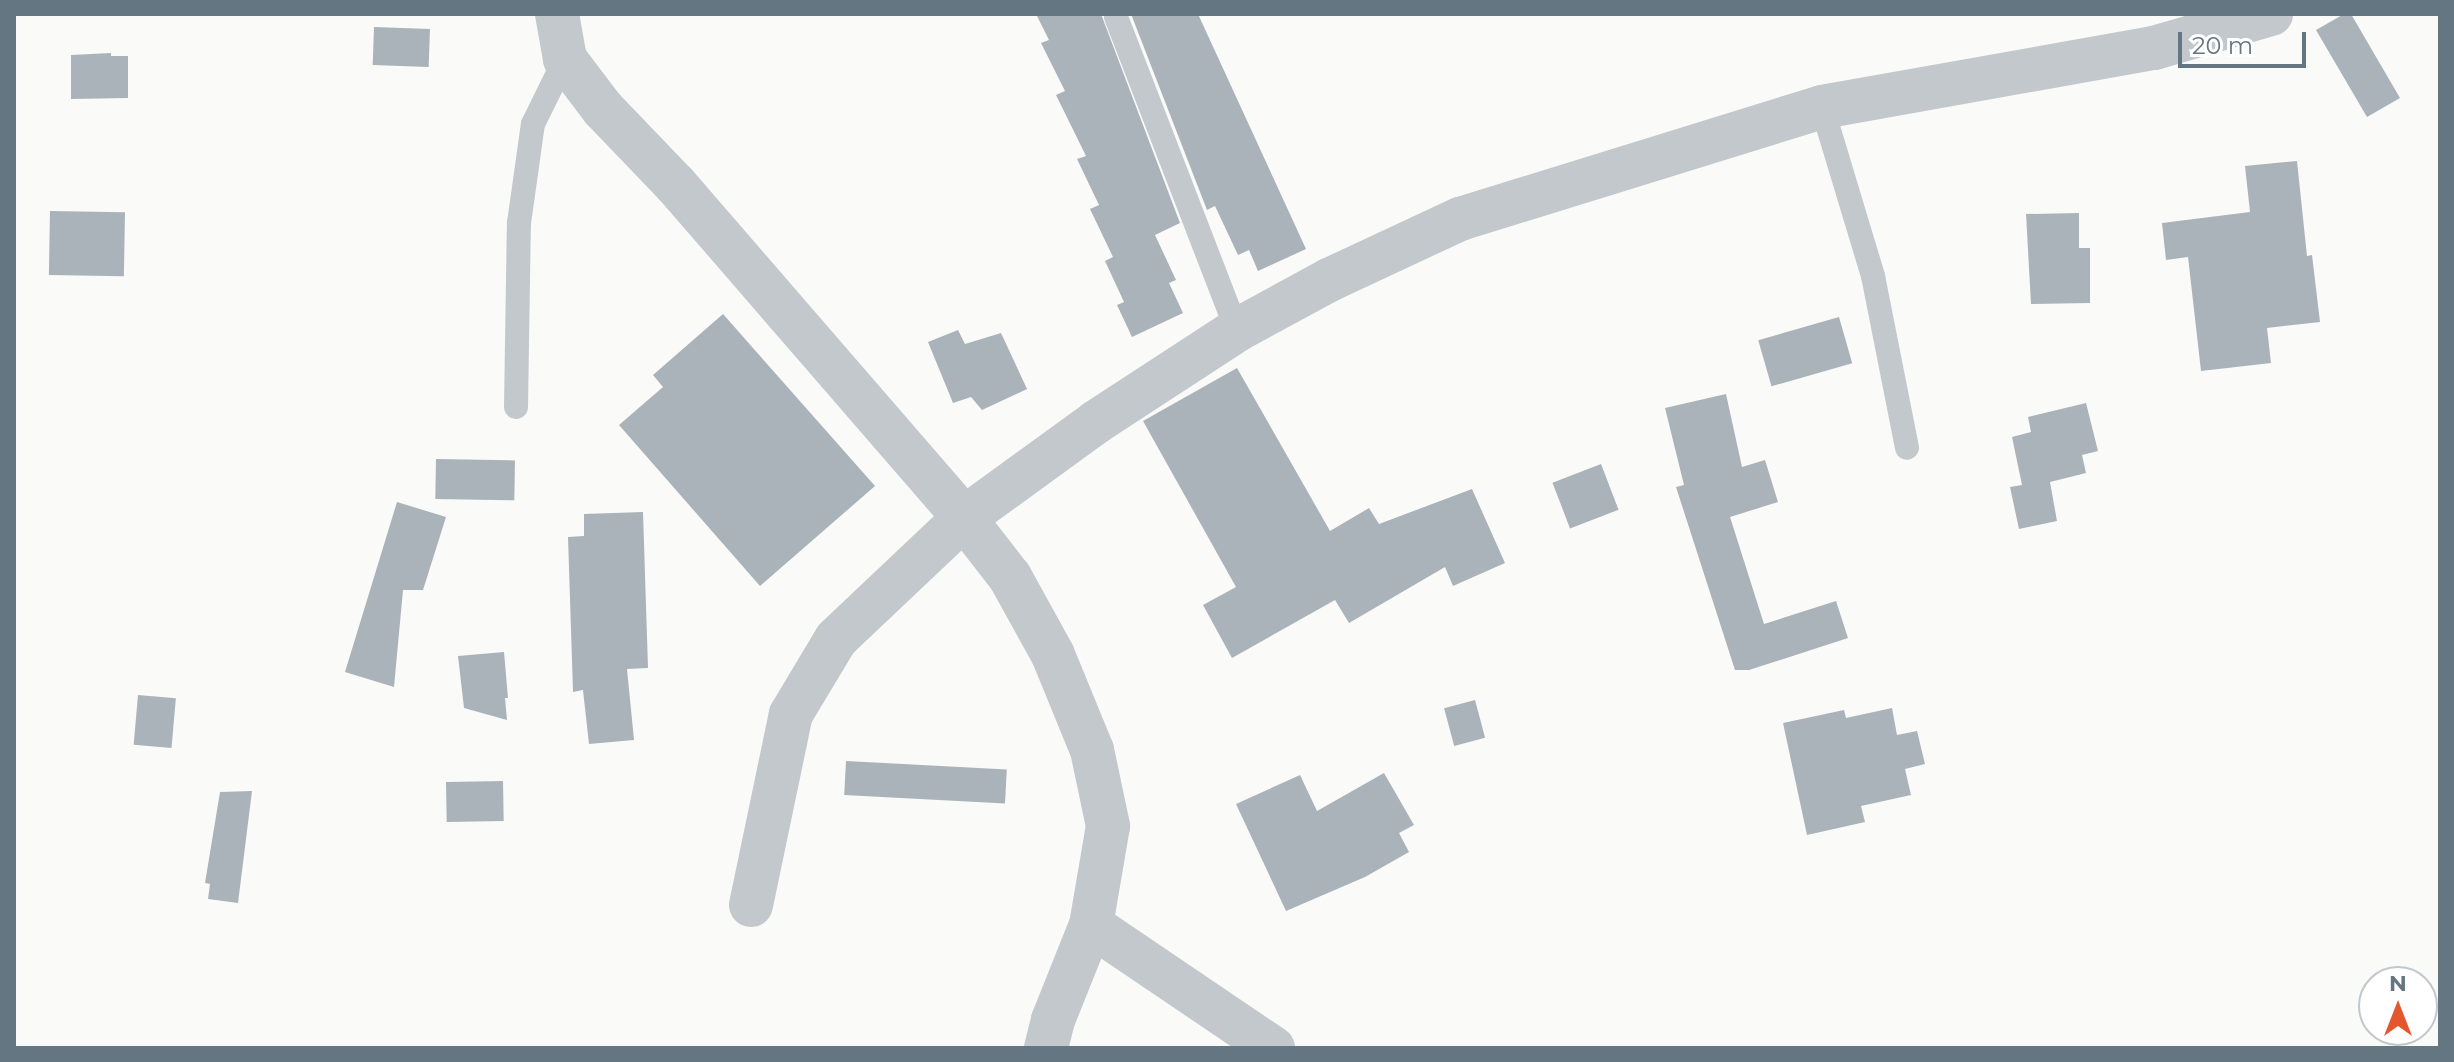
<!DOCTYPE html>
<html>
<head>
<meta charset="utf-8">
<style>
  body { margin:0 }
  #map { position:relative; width:2454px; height:1062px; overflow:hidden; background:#fafaf8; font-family:Montserrat,sans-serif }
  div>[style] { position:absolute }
  .building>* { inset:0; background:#aab3b9; transform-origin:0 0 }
  .lane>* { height:24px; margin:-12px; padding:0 12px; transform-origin:12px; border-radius:12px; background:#c3c8cc }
  .street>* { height:44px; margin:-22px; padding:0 22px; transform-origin:22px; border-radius:22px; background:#c3c8cc }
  span { translate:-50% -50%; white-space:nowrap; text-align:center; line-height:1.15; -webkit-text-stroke:8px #fff; paint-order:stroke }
  .frame { position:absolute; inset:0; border:16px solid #657683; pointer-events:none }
  .north { position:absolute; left:2358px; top:966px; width:80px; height:80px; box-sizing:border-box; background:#fff; border:2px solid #c1c8cd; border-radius:50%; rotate:0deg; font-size:22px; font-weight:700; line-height:32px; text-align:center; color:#657683 }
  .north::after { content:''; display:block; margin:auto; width:28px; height:36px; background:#e4572e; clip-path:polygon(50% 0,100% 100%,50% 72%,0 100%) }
  .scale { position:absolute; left:2178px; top:32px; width:128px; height:36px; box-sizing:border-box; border:4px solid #657683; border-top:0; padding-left:10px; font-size:24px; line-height:28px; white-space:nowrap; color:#657683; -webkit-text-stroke:6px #fff; paint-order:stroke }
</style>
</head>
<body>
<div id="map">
  <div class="building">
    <div style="clip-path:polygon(1036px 14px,1101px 14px,1180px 223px,1155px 235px,1176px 280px,1169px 283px,1183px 313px,1132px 337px,1117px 305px,1124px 302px,1105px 261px,1113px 257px,1090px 209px,1099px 205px,1077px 159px,1086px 156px,1056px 95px,1065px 91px,1041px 43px,1049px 40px)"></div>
    <div style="clip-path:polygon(1131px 14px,1198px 14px,1306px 249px,1258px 271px,1249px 250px,1238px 255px,1215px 206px,1207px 210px)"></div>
    <div style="clip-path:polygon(2344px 14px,2351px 14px,2400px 98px,2367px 117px,2316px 30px)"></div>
    <div style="left:374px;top:27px;width:56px;height:38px;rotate:2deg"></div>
    <div style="clip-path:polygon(111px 53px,111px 56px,128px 56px,128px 98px,71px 99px,71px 55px)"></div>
    <div style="clip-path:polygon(2297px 161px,2307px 256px,2312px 255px,2320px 322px,2267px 328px,2271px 363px,2201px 371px,2188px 257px,2166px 260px,2162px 223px,2250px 212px,2245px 166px)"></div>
    <div style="left:50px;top:211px;width:75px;height:64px;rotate:1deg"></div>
    <div style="clip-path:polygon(2079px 213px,2079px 248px,2090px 248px,2090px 303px,2031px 304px,2026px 214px)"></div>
    <div style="clip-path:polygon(723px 314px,875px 486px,760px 586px,619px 425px,663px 387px,653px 375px)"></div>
    <div style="left:1839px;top:317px;width:48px;height:84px;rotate:74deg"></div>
    <div style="clip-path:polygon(958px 330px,965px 344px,1001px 333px,1027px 389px,982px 410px,971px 397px,953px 403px,928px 342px)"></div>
    <div style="clip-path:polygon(1237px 368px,1330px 531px,1369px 508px,1379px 524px,1472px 489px,1505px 563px,1453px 586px,1445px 567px,1349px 623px,1335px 600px,1232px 658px,1203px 605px,1236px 587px,1143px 421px)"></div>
    <div style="clip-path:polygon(1726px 394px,1742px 467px,1765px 460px,1778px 502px,1730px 517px,1764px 624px,1836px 601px,1848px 638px,1749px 670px,1735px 670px,1676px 487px,1684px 485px,1665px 408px)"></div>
    <div style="clip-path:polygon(2086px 403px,2098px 451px,2082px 455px,2086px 473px,2050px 482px,2057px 521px,2019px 529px,2010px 487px,2022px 485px,2012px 437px,2031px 432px,2028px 417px)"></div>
    <div style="left:436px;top:459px;width:79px;height:40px;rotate:1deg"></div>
    <div style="left:1601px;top:464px;width:49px;height:52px;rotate:69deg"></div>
    <div style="clip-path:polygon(397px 502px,446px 517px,423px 590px,403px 590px,394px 687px,345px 672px)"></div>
    <div style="clip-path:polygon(643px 512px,648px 668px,627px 669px,634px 740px,589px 744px,583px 690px,573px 692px,568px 537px,584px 536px,584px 514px)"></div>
    <div style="clip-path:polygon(504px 652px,508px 698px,505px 698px,507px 720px,464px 708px,458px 656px)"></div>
    <div style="left:138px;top:695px;width:38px;height:50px;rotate:5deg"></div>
    <div style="left:1475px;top:700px;width:39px;height:32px;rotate:75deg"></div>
    <div style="clip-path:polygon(1892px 708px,1897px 735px,1917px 731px,1925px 764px,1905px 769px,1911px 795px,1861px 806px,1865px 822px,1807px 835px,1783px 723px,1844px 710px,1846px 718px)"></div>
    <div style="left:846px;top:761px;width:161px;height:34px;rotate:3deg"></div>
    <div style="clip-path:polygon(1384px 773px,1414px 825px,1399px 833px,1409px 852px,1365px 877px,1286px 911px,1236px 804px,1300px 775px,1317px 811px)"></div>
    <div style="left:503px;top:781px;width:40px;height:57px;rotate:89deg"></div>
    <div style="clip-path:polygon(252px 791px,238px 903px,208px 899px,210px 884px,205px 883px,220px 792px)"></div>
  </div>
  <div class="lane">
    <div style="left:1116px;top:17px;width:336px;rotate:68.9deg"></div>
    <div style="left:1822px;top:107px;width:177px;rotate:73.2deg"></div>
    <div style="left:1873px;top:276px;width:175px;rotate:78.8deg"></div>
    <div style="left:516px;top:407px;width:184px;rotate:-89.1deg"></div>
    <div style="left:519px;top:223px;width:100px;rotate:-82deg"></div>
    <div style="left:533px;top:124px;width:72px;rotate:-63.8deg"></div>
  </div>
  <div class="street">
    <div style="left:557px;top:14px;width:46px;rotate:79.9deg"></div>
    <div style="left:565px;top:59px;width:63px;rotate:52.8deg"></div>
    <div style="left:603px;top:109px;width:105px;rotate:46.2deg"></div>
    <div style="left:676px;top:185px;width:440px;rotate:49.1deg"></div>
    <div style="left:964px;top:518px;width:75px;rotate:52.1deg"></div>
    <div style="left:1010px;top:577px;width:89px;rotate:61.1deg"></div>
    <div style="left:1053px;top:655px;width:103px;rotate:67.7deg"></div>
    <div style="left:1092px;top:750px;width:78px;rotate:78.1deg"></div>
    <div style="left:1108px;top:826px;width:100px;rotate:99.7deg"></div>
    <div style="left:1091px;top:925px;width:102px;rotate:111.8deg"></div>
    <div style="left:1053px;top:1020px;width:29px;rotate:104deg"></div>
    <div style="left:751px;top:905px;width:195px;rotate:-78.2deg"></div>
    <div style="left:791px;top:714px;width:87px;rotate:-59deg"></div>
    <div style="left:836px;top:639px;width:176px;rotate:-43.4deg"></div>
    <div style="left:964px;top:518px;width:163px;rotate:-36deg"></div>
    <div style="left:1096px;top:422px;width:168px;rotate:-33.1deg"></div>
    <div style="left:1237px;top:330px;width:105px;rotate:-28.5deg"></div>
    <div style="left:1329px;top:280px;width:145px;rotate:-25deg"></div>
    <div style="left:1460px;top:219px;width:379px;rotate:-17.2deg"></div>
    <div style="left:1822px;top:107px;width:337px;rotate:-10.1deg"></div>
    <div style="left:2154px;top:48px;width:122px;rotate:-16.2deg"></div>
    <div style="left:1091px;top:925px;width:220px;rotate:34.1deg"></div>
  </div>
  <div class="frame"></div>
  <div class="north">N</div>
  <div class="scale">20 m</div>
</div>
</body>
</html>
